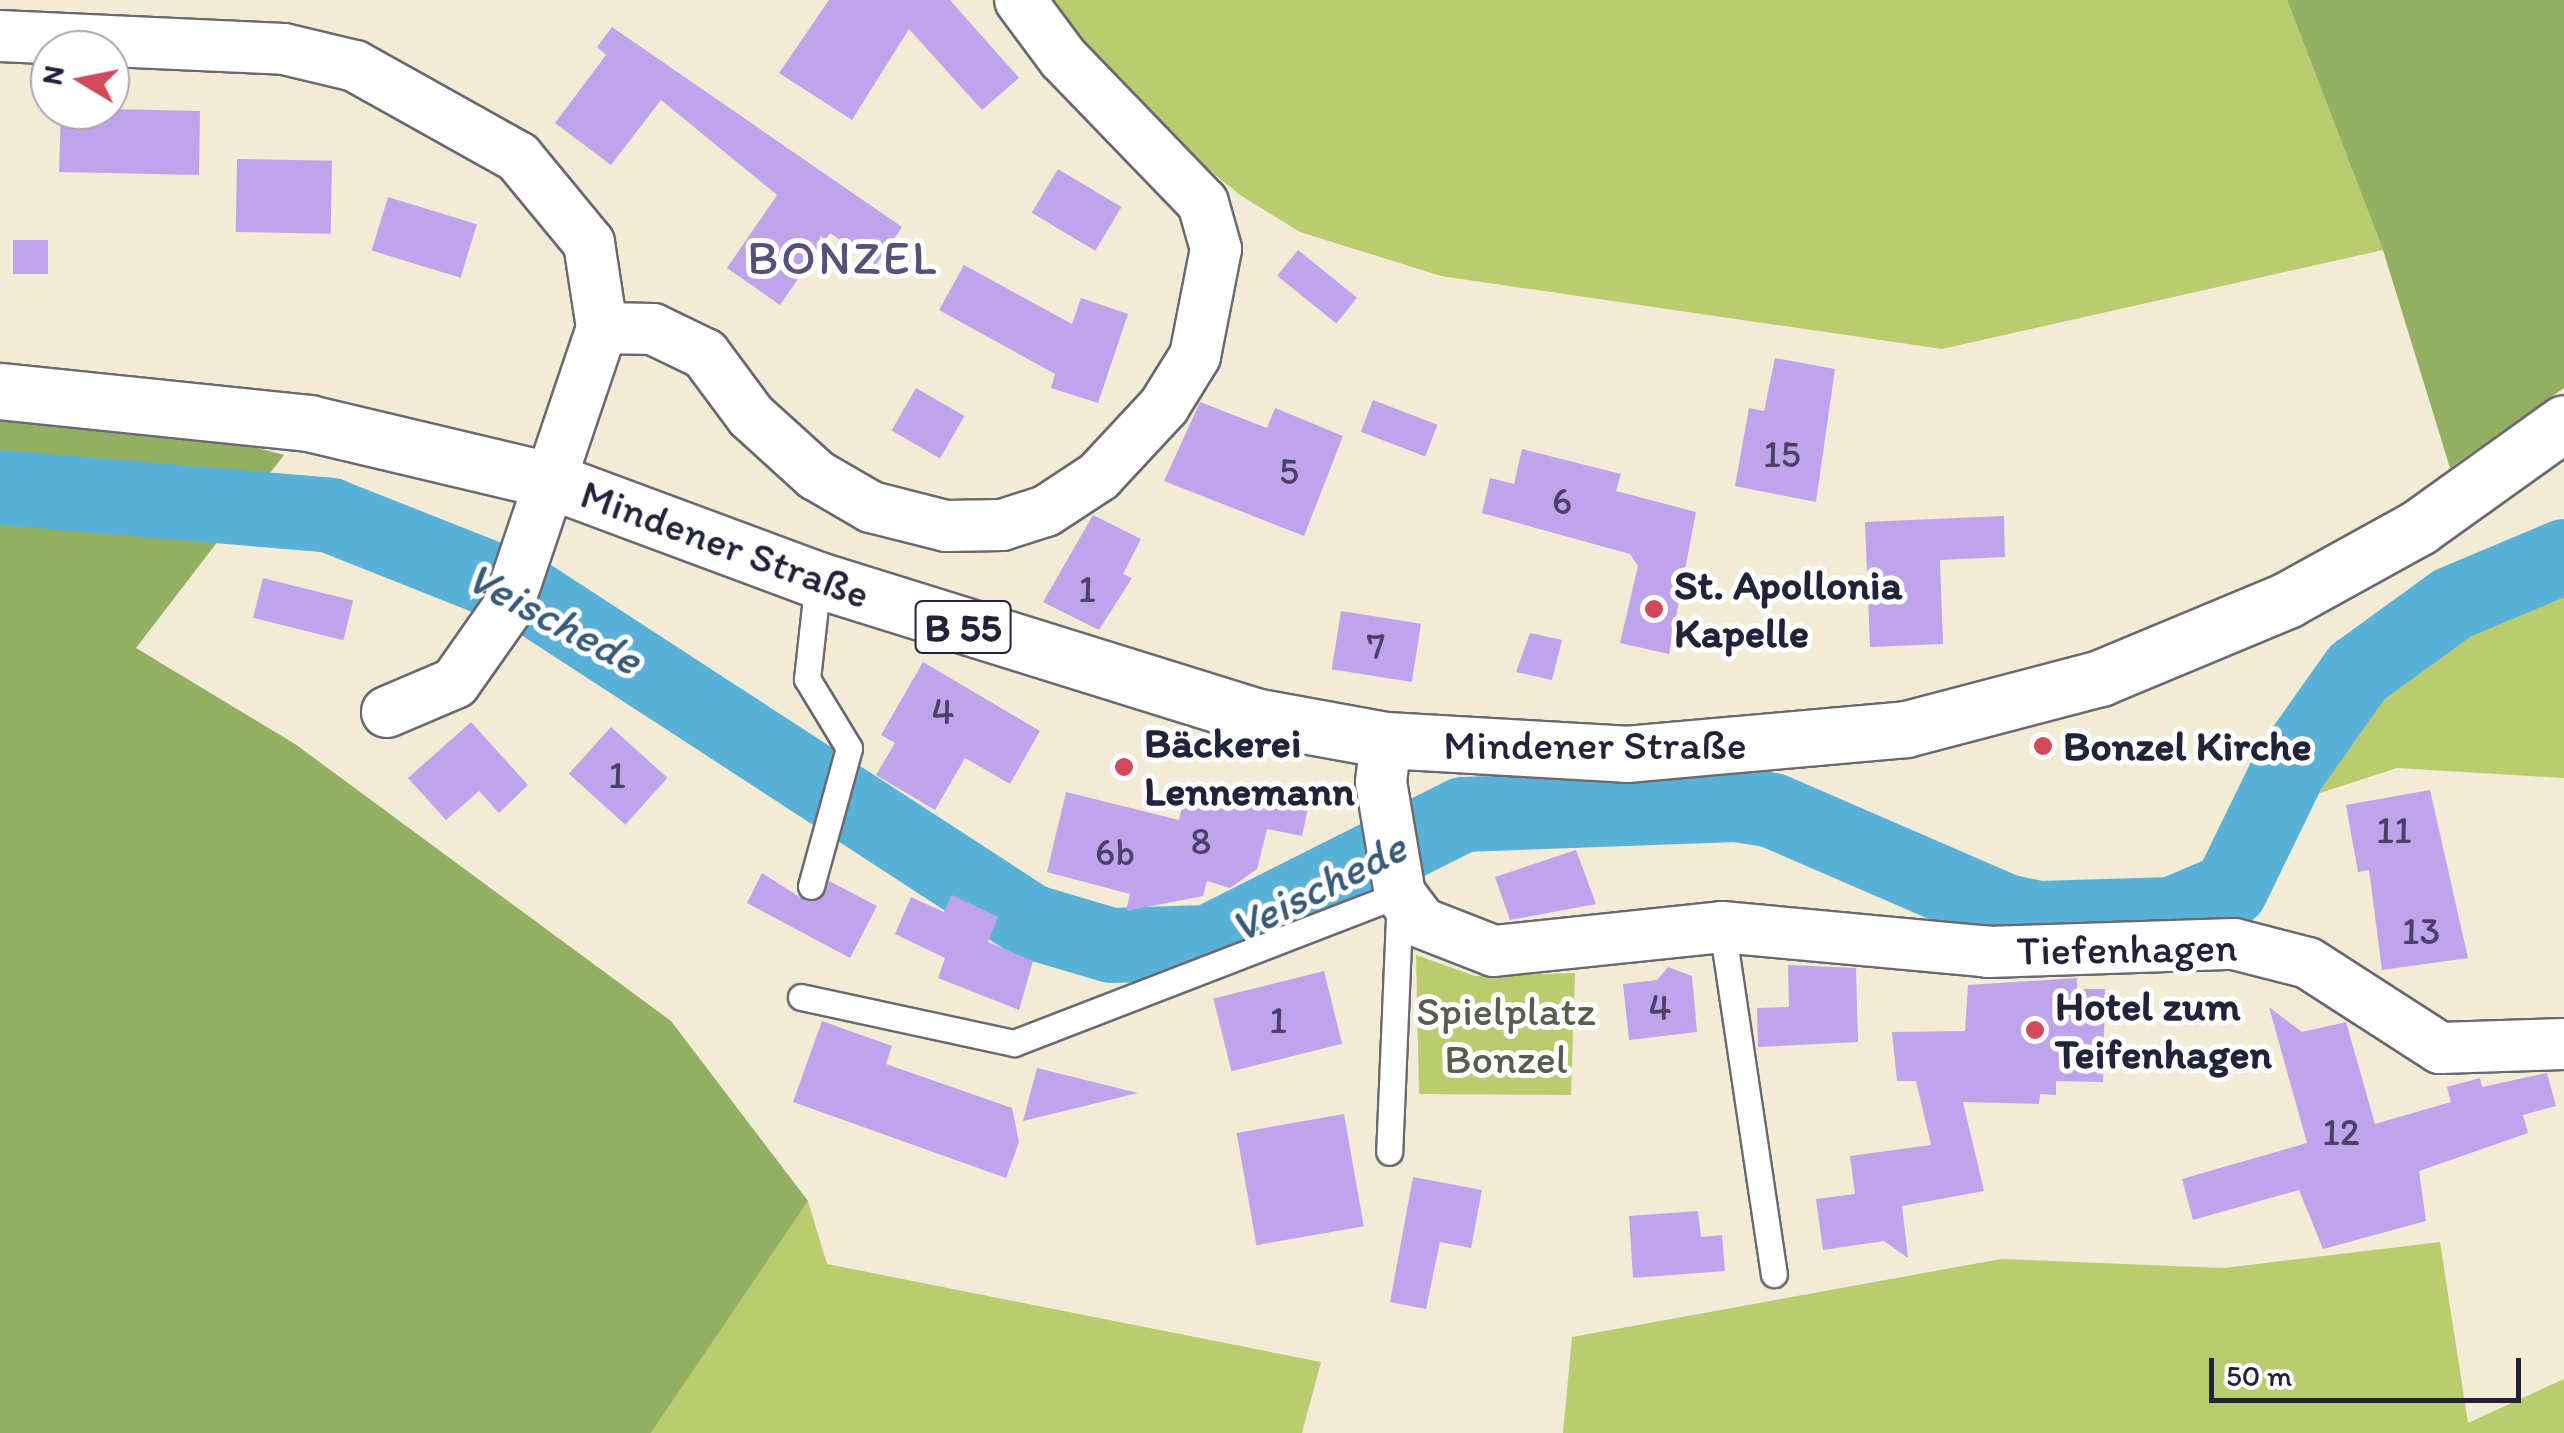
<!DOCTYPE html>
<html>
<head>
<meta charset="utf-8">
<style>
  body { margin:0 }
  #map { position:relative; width:2564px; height:1433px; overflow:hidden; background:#f2ebd5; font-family:Itim,sans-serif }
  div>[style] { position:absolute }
  .green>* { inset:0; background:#bacc6f }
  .forest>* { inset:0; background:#93b062 }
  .river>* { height:75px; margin:-37.5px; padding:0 37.5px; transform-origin:37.5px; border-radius:37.5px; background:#5ab1d7 }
  .building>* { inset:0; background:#bfa4ec; transform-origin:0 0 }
  .roads { filter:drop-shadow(2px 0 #6b6871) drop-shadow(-2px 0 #6b6871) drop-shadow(0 2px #6b6871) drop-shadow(0 -2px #6b6871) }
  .service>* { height:25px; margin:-12.5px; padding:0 12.5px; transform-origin:12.5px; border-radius:12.5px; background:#fff }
  .minor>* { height:50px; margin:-25px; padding:0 25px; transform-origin:25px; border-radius:25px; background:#fff }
  .primary>* { height:55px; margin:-27.5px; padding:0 27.5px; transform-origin:27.5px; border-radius:27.5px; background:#fff }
  .dots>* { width:28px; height:28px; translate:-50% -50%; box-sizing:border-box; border:5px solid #fff; border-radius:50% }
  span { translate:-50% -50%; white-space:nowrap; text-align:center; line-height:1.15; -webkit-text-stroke:10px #fff; paint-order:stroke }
  .number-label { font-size:38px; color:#494267 }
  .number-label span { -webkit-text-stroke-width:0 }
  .shield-label span { padding:2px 8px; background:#fff; border:2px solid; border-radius:8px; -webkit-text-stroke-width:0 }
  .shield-label { font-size:40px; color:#22223b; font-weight:700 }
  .street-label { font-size:42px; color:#22223b }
  .poi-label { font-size:42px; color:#22223b; font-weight:700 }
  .left { translate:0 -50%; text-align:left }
  .park-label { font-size:42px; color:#575e4d }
  .water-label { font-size:45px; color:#385b79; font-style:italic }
  .quarter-label { font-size:48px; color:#595079; letter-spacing:2.5px }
  .north { position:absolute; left:30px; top:30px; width:100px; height:100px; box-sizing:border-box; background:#fff; border:2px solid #a7a7b1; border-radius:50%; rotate:280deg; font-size:28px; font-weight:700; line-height:40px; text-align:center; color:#22223b }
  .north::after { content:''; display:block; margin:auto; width:35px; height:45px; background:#d1495b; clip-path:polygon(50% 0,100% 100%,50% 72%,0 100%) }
  .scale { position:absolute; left:2209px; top:1358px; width:312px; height:45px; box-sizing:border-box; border:5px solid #22223b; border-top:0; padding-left:12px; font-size:30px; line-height:35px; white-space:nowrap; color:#22223b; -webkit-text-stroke:8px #fff; paint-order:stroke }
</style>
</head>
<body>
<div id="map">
  <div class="green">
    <div style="clip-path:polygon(1047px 0,2287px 0,2383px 250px,1942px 349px,1441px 276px,1300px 232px,1240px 195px,1149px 121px)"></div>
    <div style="clip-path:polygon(2564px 558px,2564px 778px,2397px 768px,2311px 796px,2344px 701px)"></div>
    <div style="clip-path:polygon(1416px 955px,1475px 976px,1575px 973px,1571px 1095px,1419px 1094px)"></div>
    <div style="clip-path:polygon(808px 1201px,827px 1264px,1321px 1362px,1302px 1433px,651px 1433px)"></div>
    <div style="clip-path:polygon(2440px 1242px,2468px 1423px,2564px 1379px,2564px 1433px,1563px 1433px,1572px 1337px,2001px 1259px,2224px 1268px)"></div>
  </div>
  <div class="forest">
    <div style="clip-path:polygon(2287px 0,2564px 0,2564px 388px,2450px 468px,2383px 250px)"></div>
    <div style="clip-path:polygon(0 415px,182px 428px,284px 455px,136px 648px,295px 744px,671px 1021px,808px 1201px,651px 1433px,0 1433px)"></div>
  </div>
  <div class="river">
    <div style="left:0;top:487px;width:331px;rotate:4.8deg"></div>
    <div style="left:330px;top:515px;width:209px;rotate:21.6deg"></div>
    <div style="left:524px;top:592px;width:604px;rotate:33.03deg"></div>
    <div style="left:1030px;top:921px;width:84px;rotate:16.5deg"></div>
    <div style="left:1111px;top:945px;width:97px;rotate:-1.8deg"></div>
    <div style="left:1208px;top:942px;width:285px;rotate:-26.7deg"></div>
    <div style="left:1463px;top:814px;width:272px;rotate:-2.1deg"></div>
    <div style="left:1735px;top:804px;width:37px;rotate:9deg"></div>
    <div style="left:1772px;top:810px;width:254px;rotate:23.4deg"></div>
    <div style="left:2005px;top:911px;width:35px;rotate:12deg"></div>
    <div style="left:2039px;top:918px;width:133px;rotate:-1.7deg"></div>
    <div style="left:2172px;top:914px;width:63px;rotate:-23.3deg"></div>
    <div style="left:2230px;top:889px;width:135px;rotate:-64deg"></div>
    <div style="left:2289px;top:768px;width:118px;rotate:-54.7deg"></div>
    <div style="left:2357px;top:672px;width:117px;rotate:-36deg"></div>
    <div style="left:2452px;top:603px;width:121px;rotate:-22.8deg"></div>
  </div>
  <div class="building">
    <div style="clip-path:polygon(829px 0,950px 0,1019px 78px,982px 110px,909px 29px,852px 120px,779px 73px)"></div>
    <div style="clip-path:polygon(612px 27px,902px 227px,876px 265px,830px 233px,780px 305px,727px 268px,777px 195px,661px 100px,611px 165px,555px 123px,606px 55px,597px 47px)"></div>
    <div style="clip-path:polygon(110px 109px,200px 111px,199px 175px,59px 172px,61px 110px)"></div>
    <div style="left:237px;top:159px;width:95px;height:73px;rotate:1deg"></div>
    <div style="left:1058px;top:169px;width:74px;height:51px;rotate:31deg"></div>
    <div style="left:388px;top:197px;width:93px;height:56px;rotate:17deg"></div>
    <div style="left:13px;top:240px;width:35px;height:34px"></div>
    <div style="left:1298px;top:250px;width:76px;height:33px;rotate:39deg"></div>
    <div style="clip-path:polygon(964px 265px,1072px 324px,1081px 298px,1128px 314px,1098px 403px,1051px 388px,1055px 374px,939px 310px)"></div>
    <div style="clip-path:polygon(1775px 358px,1835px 369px,1816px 502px,1735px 486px,1749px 408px,1764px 411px)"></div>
    <div style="left:916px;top:388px;width:56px;height:49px;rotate:30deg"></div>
    <div style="left:1373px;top:400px;width:69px;height:34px;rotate:21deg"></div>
    <div style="clip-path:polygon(1200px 402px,1267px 428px,1275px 408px,1343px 436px,1304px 536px,1164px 481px)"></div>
    <div style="clip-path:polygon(1522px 449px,1621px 474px,1616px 491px,1696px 512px,1669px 654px,1620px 643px,1638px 566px,1630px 554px,1482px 513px,1490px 478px,1514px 484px)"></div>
    <div style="clip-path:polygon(1093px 515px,1141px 539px,1123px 574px,1132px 578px,1099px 630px,1043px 602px)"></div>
    <div style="clip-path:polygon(2004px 516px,2005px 557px,1940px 560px,1943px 644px,1870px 647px,1865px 522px)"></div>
    <div style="left:263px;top:578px;width:93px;height:41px;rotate:14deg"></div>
    <div style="left:1341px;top:611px;width:81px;height:59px;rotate:9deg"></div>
    <div style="clip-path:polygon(1530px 633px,1562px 640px,1552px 680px,1516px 672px)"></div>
    <div style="clip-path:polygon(923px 662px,1040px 731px,1010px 784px,965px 758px,935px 810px,876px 775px,895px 743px,881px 735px)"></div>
    <div style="clip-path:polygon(471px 722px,528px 785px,499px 813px,479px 791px,446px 820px,408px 778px)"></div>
    <div style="left:611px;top:727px;width:76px;height:63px;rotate:42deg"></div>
    <div style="clip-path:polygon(1188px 783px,1271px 800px,1274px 787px,1311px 794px,1302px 836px,1267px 829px,1257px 869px,1230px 888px,1207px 881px,1203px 896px,1126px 911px,1130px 894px,1047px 872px,1066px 792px,1179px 820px)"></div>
    <div style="clip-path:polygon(2430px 790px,2468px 958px,2382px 970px,2369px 870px,2358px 872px,2346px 805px)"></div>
    <div style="clip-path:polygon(1576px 850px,1596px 904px,1510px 920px,1495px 877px)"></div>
    <div style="clip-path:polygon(762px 873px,806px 901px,822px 898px,829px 881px,877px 906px,850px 958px,747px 903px)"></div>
    <div style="clip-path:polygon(952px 895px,998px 917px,988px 942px,1033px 961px,1019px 1010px,938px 978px,945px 958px,895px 934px,911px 897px,944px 912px)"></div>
    <div style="clip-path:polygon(1788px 965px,1856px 968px,1858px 1042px,1758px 1047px,1757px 1008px,1789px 1007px)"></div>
    <div style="clip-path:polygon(1668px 967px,1692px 976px,1697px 1032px,1629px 1040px,1623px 984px,1657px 980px)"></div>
    <div style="left:1324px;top:971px;width:75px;height:114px;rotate:76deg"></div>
    <div style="clip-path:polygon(2077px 978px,2077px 989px,2105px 989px,2103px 1082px,2056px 1081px,2056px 1095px,2040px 1094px,2039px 1104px,1963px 1102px,1984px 1191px,1902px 1206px,1908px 1258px,1884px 1241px,1823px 1250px,1816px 1199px,1855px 1194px,1850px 1156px,1931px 1145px,1916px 1081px,1897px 1081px,1892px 1032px,1965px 1031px,1968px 985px)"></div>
    <div style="clip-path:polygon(2269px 1007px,2302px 1032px,2346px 1022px,2375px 1124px,2451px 1102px,2447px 1087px,2480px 1078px,2482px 1087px,2547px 1073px,2556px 1106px,2523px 1115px,2528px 1133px,2419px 1171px,2426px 1221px,2323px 1249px,2299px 1190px,2193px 1220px,2182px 1179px,2307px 1143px)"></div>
    <div style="clip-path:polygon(822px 1021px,892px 1046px,886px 1064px,1012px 1108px,1019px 1142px,1006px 1178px,793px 1102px)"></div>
    <div style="clip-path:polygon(1037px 1068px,1138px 1093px,1023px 1121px)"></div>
    <div style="left:1344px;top:1114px;width:114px;height:109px;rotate:80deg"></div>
    <div style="clip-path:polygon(1413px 1177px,1482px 1190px,1471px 1248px,1440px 1242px,1426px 1309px,1390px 1302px)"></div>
    <div style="clip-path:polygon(1698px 1211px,1701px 1237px,1722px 1235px,1725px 1271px,1633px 1278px,1629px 1216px)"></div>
  </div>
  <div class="roads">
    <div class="service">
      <div style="left:811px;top:886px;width:143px;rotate:-74.6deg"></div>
      <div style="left:849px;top:748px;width:81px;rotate:-121.3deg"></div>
      <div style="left:807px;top:679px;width:100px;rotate:-83.7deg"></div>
      <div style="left:1722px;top:927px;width:351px;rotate:81.5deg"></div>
      <div style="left:801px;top:997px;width:218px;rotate:12.2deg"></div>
      <div style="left:1014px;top:1043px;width:414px;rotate:-21.1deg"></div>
      <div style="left:1400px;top:894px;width:258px;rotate:92.4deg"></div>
    </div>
    <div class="minor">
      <div style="left:0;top:36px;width:284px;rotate:2.6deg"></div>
      <div style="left:284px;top:49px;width:73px;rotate:13.5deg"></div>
      <div style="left:355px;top:66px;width:187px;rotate:29.2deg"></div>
      <div style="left:518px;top:157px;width:112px;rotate:50.5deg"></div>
      <div style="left:589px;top:243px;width:86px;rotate:81.3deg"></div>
      <div style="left:602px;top:328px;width:297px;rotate:108.7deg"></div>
      <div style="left:507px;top:609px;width:90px;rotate:125.1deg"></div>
      <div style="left:455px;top:683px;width:74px;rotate:156.9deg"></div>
      <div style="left:602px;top:328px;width:51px;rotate:1.1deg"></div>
      <div style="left:653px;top:329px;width:58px;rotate:25.7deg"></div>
      <div style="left:705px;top:354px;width:77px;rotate:53.4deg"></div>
      <div style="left:751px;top:416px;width:88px;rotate:42.2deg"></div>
      <div style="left:816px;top:475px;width:64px;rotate:30.2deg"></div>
      <div style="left:871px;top:507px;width:77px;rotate:14.2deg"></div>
      <div style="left:946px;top:526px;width:56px;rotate:-1deg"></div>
      <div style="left:1002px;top:525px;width:46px;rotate:-17.7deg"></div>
      <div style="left:1046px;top:511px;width:64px;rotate:-33.4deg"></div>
      <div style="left:1099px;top:476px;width:96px;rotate:-47.1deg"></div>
      <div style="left:1164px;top:406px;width:59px;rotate:-58.2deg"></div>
      <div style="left:1195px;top:356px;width:109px;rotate:-78.9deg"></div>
      <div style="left:1216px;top:249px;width:48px;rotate:-105.8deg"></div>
      <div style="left:1203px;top:203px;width:202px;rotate:-134deg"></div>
      <div style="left:1063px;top:58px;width:72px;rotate:-126.6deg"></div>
      <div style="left:1386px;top:740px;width:42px;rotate:96.8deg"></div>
      <div style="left:1381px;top:782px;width:114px;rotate:80.4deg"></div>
      <div style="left:1400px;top:894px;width:36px;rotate:53deg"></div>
      <div style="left:1422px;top:923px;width:77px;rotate:21.3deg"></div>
      <div style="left:1494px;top:951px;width:229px;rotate:-6deg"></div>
      <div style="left:1722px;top:927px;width:268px;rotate:5.3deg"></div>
      <div style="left:1989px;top:952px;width:245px;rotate:-1.9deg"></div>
      <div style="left:2234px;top:944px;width:76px;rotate:14.4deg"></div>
      <div style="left:2308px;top:963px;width:157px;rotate:32.8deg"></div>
      <div style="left:2440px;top:1048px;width:124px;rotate:-1.8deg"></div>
    </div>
    <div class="primary">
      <div style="left:0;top:391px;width:311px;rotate:5.9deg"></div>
      <div style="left:309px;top:423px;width:247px;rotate:13.4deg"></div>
      <div style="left:549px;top:480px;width:287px;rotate:20.4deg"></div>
      <div style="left:818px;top:580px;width:457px;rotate:17.3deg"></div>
      <div style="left:1254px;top:716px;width:134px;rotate:10.3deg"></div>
      <div style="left:1386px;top:740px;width:240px;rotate:3.3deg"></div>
      <div style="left:1626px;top:754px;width:281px;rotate:-5.1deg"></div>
      <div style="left:1906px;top:729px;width:201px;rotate:-14.7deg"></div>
      <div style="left:2100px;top:678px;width:203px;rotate:-22.6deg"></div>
      <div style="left:2287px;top:600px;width:151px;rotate:-28.9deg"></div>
      <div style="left:2419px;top:527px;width:178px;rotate:-35.6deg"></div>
    </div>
  </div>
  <div class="dots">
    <div style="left:1654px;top:609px;background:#d1495b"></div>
    <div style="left:2043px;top:746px;background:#d1495b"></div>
    <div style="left:1124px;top:767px;background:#d1495b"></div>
    <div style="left:2035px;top:1030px;background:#d1495b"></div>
  </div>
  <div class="number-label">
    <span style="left:1782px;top:455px">15</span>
    <span style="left:1289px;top:472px">5</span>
    <span style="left:1562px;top:502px">6</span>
    <span style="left:1087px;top:590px">1</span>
    <span style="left:1376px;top:647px">7</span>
    <span style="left:943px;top:712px">4</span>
    <span style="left:617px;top:776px">1</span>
    <span style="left:2394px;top:831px">11</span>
    <span style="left:1201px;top:842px">8</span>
    <span style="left:1115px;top:853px">6b</span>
    <span style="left:2421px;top:932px">13</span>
    <span style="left:1660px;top:1008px">4</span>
    <span style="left:1278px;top:1021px">1</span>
    <span style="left:2341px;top:1133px">12</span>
  </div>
  <div class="shield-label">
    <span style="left:963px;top:627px">B 55</span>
  </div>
  <div class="street-label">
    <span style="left:725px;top:544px;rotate:20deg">Mindener Straße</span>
    <span style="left:1595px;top:745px">Mindener Straße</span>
    <span style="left:2127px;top:949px;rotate:-1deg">Tiefenhagen</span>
  </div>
  <div class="poi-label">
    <span class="left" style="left:1674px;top:609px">St. Apollonia<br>Kapelle</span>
    <span class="left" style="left:1144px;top:767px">Bäckerei<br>Lennemann</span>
    <span class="left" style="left:2063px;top:746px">Bonzel Kirche</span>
    <span class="left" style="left:2055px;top:1030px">Hotel zum<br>Teifenhagen</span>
  </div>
  <div class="park-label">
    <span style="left:1506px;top:1035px">Spielplatz<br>Bonzel</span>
  </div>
  <div class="water-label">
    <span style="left:554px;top:618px;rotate:28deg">Veischede</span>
    <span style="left:1318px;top:887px;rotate:-27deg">Veischede</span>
  </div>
  <div class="quarter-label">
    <span style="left:843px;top:258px">BONZEL</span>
  </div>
  <div class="north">N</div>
  <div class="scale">50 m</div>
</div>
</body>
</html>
